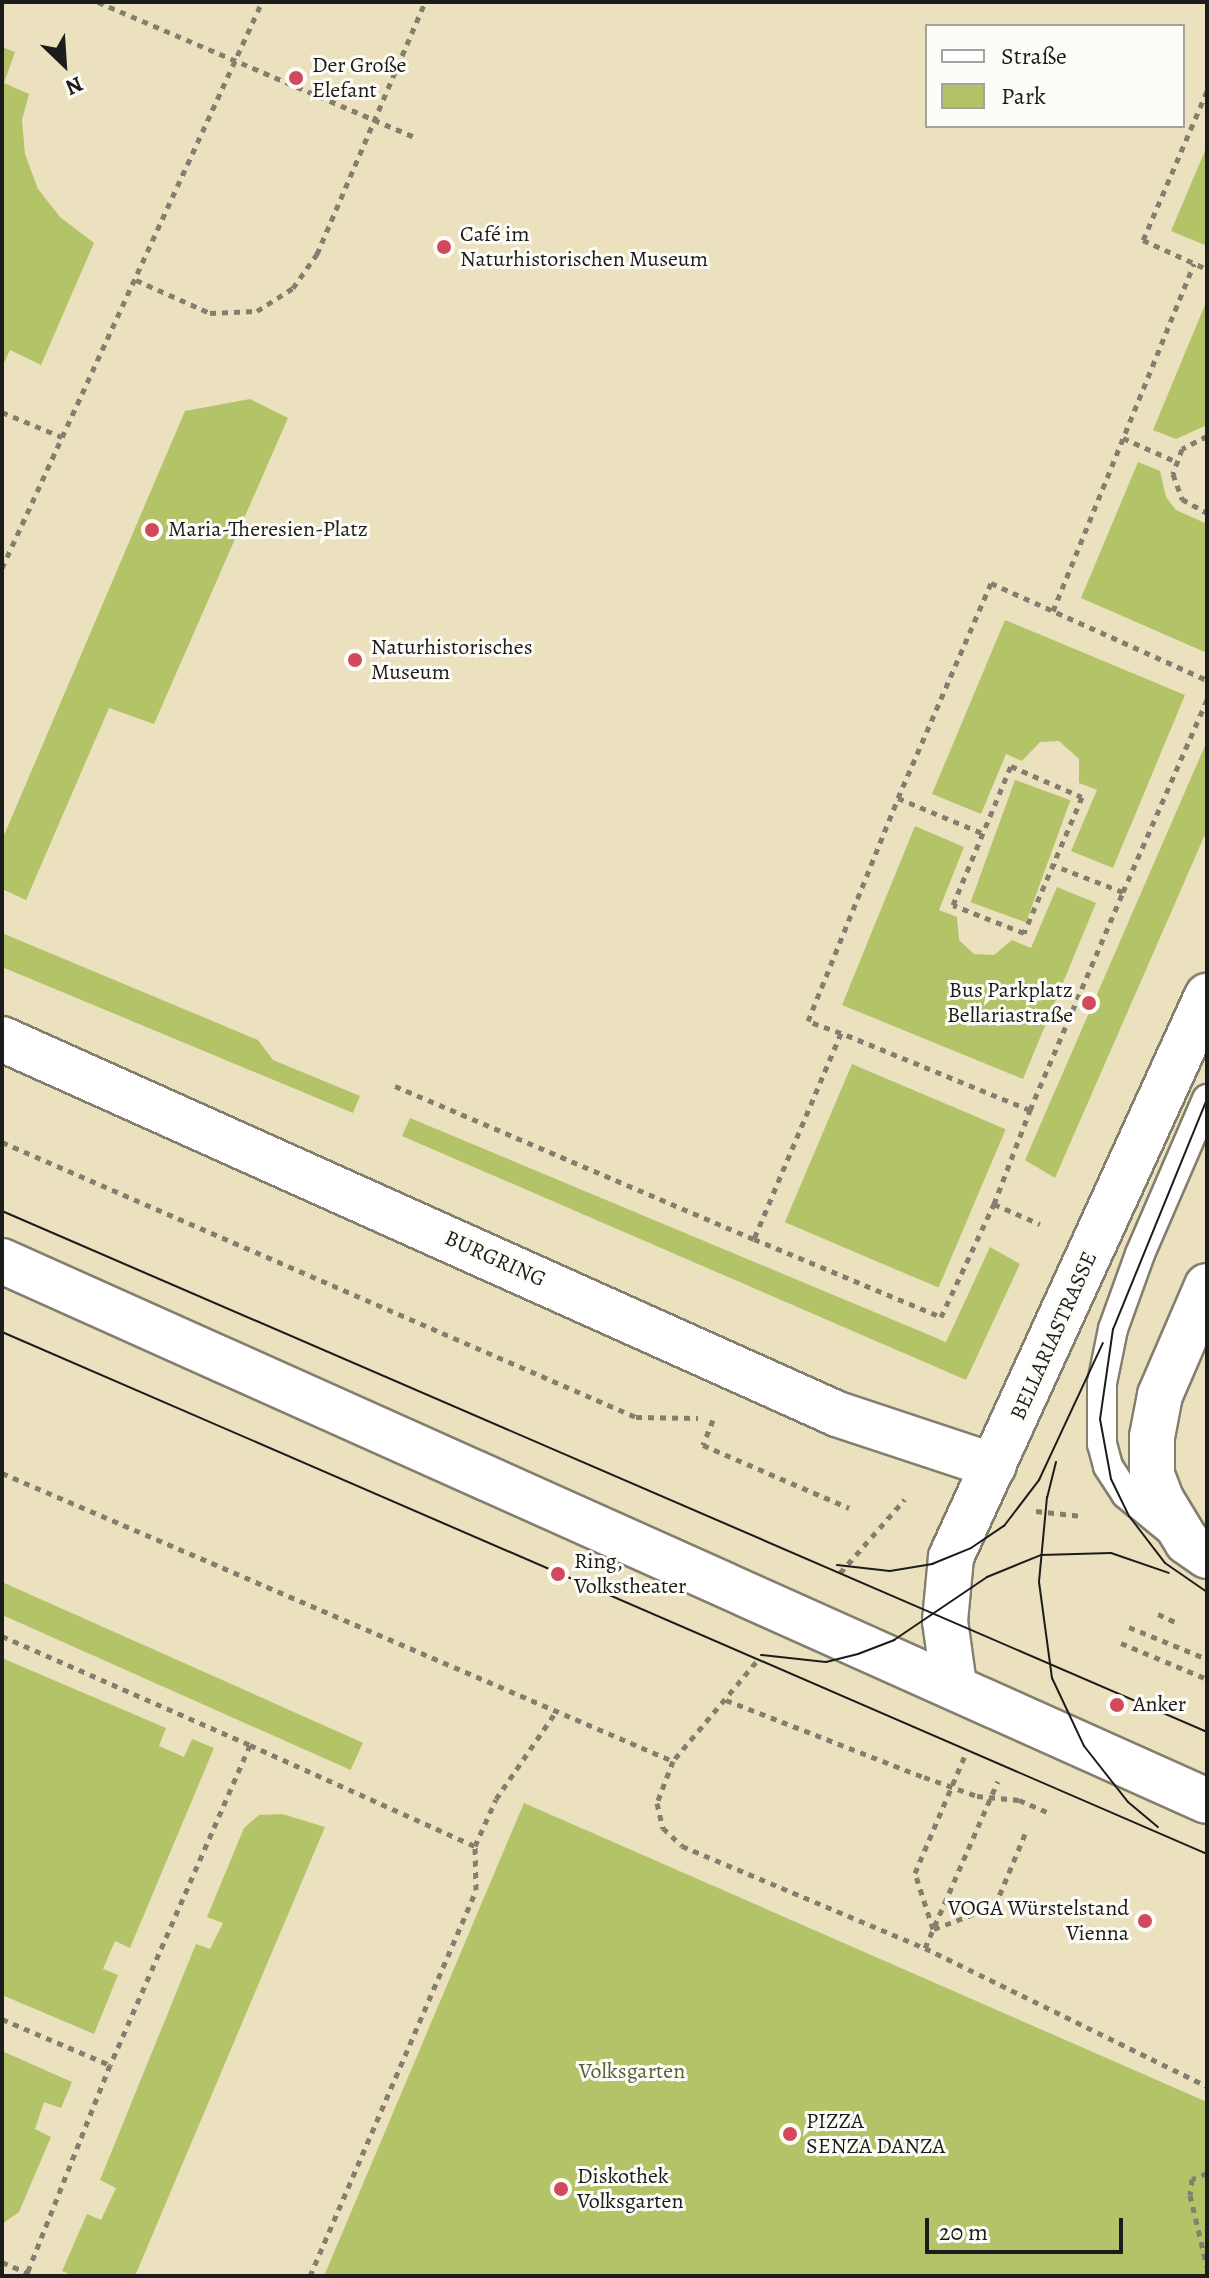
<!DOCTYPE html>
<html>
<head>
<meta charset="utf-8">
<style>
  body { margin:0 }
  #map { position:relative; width:1209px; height:2278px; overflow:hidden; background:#ebe1bf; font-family:Alegreya,serif }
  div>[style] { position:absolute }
  .green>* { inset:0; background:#b3c468; transform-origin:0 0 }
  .path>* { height:5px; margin-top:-2.5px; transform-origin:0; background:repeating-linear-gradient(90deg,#847e6e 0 6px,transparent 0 12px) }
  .roads { filter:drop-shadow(2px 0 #847e6e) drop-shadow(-2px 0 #847e6e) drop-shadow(0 2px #847e6e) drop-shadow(0 -2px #847e6e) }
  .service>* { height:28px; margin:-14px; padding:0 14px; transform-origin:14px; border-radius:14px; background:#fff }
  .minor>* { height:44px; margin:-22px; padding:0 22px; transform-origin:22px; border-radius:22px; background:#fff }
  .secondary>* { height:44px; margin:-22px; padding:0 22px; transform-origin:22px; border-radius:22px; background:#fff }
  .tram>* { height:2px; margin:-1px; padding:0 1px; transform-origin:1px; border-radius:1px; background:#1c1c1c }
  .path-bridge>* { height:5px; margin-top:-2.5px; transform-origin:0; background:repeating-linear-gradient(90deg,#847e6e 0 6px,transparent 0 12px) }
  .dots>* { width:22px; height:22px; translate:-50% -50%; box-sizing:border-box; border:4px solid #fdfcf7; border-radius:50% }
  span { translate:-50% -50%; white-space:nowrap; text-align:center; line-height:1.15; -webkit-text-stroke:6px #fdfcf7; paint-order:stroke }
  .poi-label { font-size:22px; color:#1c1c1c }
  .left { translate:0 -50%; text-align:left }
  .right { translate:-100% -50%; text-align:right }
  .street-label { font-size:22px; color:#1c1c1c }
  .park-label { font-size:22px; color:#585f3a }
  .frame { position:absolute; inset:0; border:4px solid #1c1c1c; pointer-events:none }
  .legend { position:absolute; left:925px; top:24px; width:260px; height:104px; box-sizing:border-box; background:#fdfcf7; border:2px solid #a3a29f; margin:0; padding:10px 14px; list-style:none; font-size:24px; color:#1c1c1c }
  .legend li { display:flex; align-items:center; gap:16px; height:40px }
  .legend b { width:40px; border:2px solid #a3a29f }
  .north { position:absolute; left:24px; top:24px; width:80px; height:80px; -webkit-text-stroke:6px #fdfcf7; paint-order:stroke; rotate:155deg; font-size:22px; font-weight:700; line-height:32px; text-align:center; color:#1c1c1c }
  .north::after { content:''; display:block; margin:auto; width:28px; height:36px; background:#1c1c1c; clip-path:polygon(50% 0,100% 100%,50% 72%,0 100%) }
  .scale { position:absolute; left:925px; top:2218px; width:198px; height:36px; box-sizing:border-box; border:4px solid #1c1c1c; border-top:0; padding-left:10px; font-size:24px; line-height:28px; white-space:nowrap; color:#1c1c1c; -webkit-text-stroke:6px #fdfcf7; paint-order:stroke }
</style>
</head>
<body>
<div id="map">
  <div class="green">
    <div style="clip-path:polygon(2px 47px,15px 52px,4px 83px,29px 94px,22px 120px,25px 154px,38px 189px,60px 217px,94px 243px,41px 365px,10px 350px,2px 367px)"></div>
    <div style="clip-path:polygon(1207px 146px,1207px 246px,1171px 231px)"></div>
    <div style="clip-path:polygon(1207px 300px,1207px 425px,1176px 439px,1153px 430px)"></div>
    <div style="clip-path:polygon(250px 399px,288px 418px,154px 724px,109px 708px,26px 900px,2px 889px,2px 840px,185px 411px)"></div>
    <div style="clip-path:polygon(1138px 462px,1160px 471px,1166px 497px,1176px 510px,1207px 524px,1207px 653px,1081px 598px)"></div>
    <div style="clip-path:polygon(1005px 620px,1185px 695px,1113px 868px,1071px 851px,1097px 790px,1079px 783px,1079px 759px,1059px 741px,1040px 742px,1022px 761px,1006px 754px,981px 814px,932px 794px)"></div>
    <div style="clip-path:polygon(1207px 741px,1207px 830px,1055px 1178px,1025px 1160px)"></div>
    <div style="left:1015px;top:780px;width:59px;height:130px;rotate:20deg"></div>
    <div style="clip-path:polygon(915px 826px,964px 847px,939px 910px,957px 917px,959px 940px,974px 954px,994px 955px,1012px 940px,1031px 948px,1057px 887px,1096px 903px,1023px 1079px,842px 1005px)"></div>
    <div style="clip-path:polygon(2px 933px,258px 1040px,273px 1060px,360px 1096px,353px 1113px,2px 967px)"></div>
    <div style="left:852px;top:1064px;width:167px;height:172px;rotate:23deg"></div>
    <div style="clip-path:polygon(410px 1118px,946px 1342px,990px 1247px,1020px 1264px,966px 1380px,402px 1136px)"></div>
    <div style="left:2px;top:1582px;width:395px;height:30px;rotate:24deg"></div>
    <div style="clip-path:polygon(2px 1658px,166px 1728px,159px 1746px,184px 1757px,192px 1739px,214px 1748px,130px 1948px,115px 1941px,103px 1969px,118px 1975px,94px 2034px,2px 1995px)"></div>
    <div style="clip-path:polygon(524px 1803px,1207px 2102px,1207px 2276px,324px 2276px)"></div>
    <div style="clip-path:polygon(282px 1814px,325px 1827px,135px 2276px,74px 2276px,62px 2271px,87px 2214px,101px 2220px,116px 2188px,100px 2180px,196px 1944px,210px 1949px,223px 1923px,207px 1917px,244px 1828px,259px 1815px)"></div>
    <div style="clip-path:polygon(2px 2051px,72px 2082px,61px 2108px,44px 2102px,35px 2129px,51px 2137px,19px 2212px,2px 2224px)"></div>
  </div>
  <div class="path">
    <div style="left:98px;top:2px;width:347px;rotate:23.1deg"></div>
    <div style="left:1207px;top:91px;width:162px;rotate:113.2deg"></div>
    <div style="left:1143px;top:240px;width:70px;rotate:24.4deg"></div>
    <div style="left:136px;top:280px;width:81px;rotate:24deg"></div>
    <div style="left:210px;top:313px;width:47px;rotate:-2.4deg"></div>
    <div style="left:257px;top:311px;width:43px;rotate:-32.6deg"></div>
    <div style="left:293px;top:288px;width:42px;rotate:-54.8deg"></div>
    <div style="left:317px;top:254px;width:274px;rotate:-66.8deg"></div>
    <div style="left:2px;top:412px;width:65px;rotate:22.6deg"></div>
    <div style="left:1207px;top:436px;width:28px;rotate:153deg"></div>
    <div style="left:1182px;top:449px;width:27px;rotate:110deg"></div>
    <div style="left:1173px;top:474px;width:27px;rotate:70deg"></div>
    <div style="left:1182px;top:499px;width:29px;rotate:29deg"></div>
    <div style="left:1123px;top:438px;width:57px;rotate:23.9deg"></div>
    <div style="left:2px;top:568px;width:623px;rotate:-65.33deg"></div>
    <div style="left:1053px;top:611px;width:375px;rotate:-67.9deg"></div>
    <div style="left:1011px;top:766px;width:77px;rotate:23.6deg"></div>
    <div style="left:1082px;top:797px;width:148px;rotate:113.1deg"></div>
    <div style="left:1024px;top:933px;width:76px;rotate:-158.5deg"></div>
    <div style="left:953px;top:905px;width:151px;rotate:-67.4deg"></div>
    <div style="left:898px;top:798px;width:234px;rotate:-66.6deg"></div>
    <div style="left:991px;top:583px;width:237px;rotate:24.2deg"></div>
    <div style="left:1123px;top:892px;width:210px;rotate:-66.4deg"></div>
    <div style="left:841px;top:1033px;width:35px;rotate:-160deg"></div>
    <div style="left:808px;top:1021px;width:240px;rotate:-68deg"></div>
    <div style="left:898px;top:798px;width:91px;rotate:22.6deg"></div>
    <div style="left:395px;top:1086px;width:390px;rotate:23.1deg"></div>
    <div style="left:1030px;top:1110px;width:237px;rotate:-66.9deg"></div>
    <div style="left:1123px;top:892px;width:75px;rotate:-158.9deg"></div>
    <div style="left:2px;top:1142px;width:691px;rotate:23.45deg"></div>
    <div style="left:636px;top:1417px;width:62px;rotate:0.9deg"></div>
    <div style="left:994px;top:1204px;width:101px;rotate:-69deg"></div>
    <div style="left:1030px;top:1110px;width:204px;rotate:-157.8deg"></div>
    <div style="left:841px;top:1033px;width:224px;rotate:112.9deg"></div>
    <div style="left:754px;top:1239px;width:203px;rotate:22.6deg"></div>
    <div style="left:941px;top:1317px;width:125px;rotate:-64.9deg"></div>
    <div style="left:994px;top:1204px;width:50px;rotate:23.5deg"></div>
    <div style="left:713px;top:1420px;width:27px;rotate:112deg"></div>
    <div style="left:703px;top:1445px;width:159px;rotate:23.3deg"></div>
    <div style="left:2px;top:1473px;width:730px;rotate:23.23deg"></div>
    <div style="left:1036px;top:1511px;width:46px;rotate:6.2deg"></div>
    <div style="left:840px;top:1573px;width:98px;rotate:-48.7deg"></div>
    <div style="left:1158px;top:1614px;width:23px;rotate:25deg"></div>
    <div style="left:1129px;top:1627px;width:84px;rotate:22.3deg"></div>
    <div style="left:2px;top:1636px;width:271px;rotate:23.7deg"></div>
    <div style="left:250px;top:1745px;width:349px;rotate:113.6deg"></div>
    <div style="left:110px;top:2065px;width:227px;rotate:111.7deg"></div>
    <div style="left:1121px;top:1643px;width:93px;rotate:22.7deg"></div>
    <div style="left:756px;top:1662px;width:129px;rotate:130deg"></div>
    <div style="left:673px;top:1761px;width:45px;rotate:110.9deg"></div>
    <div style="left:657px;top:1803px;width:26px;rotate:77deg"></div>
    <div style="left:663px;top:1828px;width:26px;rotate:43deg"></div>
    <div style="left:682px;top:1846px;width:264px;rotate:22.8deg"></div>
    <div style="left:925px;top:1948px;width:314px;rotate:26.1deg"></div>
    <div style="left:726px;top:1700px;width:212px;rotate:21.3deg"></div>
    <div style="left:250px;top:1745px;width:247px;rotate:24.2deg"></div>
    <div style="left:475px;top:1846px;width:51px;rotate:-65.9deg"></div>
    <div style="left:496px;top:1799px;width:104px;rotate:-55.5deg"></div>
    <div style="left:1019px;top:1800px;width:34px;rotate:23deg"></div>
    <div style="left:933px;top:1929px;width:59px;rotate:-107.8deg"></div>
    <div style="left:915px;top:1873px;width:128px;rotate:-67deg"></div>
    <div style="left:934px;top:1929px;width:65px;rotate:-20.7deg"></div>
    <div style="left:995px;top:1906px;width:83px;rotate:-67.4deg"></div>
    <div style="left:925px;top:1948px;width:182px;rotate:-66.4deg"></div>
    <div style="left:2px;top:2019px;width:117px;rotate:23.1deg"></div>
    <div style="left:1207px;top:2173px;width:16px;rotate:158deg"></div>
    <div style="left:1192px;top:2179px;width:16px;rotate:97deg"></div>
    <div style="left:1190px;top:2195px;width:74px;rotate:76.7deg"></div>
    <div style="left:2px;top:2262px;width:36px;rotate:23deg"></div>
    <div style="left:310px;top:2276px;width:420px;rotate:-66.7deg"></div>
    <div style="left:476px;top:1890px;width:44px;rotate:-91.3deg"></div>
  </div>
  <div class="roads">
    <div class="service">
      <div style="left:1171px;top:1531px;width:58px;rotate:-140.6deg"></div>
      <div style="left:1126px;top:1494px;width:33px;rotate:-123deg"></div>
      <div style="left:1108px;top:1466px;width:23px;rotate:-105deg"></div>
      <div style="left:1102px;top:1444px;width:61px;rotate:-90deg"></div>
      <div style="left:1102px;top:1383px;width:55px;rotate:-78.5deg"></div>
      <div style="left:1113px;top:1329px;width:80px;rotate:-70.2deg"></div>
      <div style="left:1140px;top:1254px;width:169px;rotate:-66.6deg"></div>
    </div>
    <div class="minor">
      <div style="left:2px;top:1039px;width:915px;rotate:24.18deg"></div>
      <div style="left:837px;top:1414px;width:165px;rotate:18.3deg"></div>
      <div style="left:1207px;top:1286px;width:119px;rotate:113.3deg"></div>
      <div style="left:1160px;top:1395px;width:43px;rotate:100.8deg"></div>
      <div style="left:1152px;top:1437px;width:38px;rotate:90deg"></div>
      <div style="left:1152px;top:1475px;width:26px;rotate:69deg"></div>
      <div style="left:1161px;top:1499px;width:50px;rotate:58.8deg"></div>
      <div style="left:1187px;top:1542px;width:24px;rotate:35deg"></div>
    </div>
    <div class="secondary">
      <div style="left:2px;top:1261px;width:1320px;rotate:24.14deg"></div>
      <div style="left:954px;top:1685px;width:65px;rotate:-98deg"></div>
      <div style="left:945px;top:1621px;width:64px;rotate:-84.6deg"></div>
      <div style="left:951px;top:1557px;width:617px;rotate:-65.47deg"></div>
    </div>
  </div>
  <div class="tram">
    <div style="left:1207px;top:1099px;width:248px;rotate:112.2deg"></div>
    <div style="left:1113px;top:1329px;width:91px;rotate:98.2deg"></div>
    <div style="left:1100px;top:1419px;width:61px;rotate:79.6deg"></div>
    <div style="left:1111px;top:1479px;width:41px;rotate:64.1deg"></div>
    <div style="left:1129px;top:1516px;width:59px;rotate:52.5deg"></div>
    <div style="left:1165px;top:1563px;width:51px;rotate:34.6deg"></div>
    <div style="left:2px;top:1211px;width:1313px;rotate:23.38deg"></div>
    <div style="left:2px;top:1332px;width:1313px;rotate:23.42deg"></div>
    <div style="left:1056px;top:1462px;width:36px;rotate:104deg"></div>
    <div style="left:1047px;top:1497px;width:85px;rotate:95.4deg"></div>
    <div style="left:1039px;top:1582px;width:97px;rotate:82.3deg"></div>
    <div style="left:1052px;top:1678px;width:75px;rotate:64.8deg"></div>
    <div style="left:1084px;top:1746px;width:71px;rotate:51.8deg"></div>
    <div style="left:1128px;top:1802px;width:39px;rotate:40deg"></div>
    <div style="left:837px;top:1565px;width:53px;rotate:6.5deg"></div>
    <div style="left:890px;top:1571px;width:43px;rotate:-9.5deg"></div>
    <div style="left:932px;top:1564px;width:42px;rotate:-22.3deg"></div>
    <div style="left:971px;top:1548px;width:40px;rotate:-34deg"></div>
    <div style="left:1004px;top:1526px;width:58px;rotate:-52.7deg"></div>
    <div style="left:1039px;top:1480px;width:151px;rotate:-65deg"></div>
    <div style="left:761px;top:1655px;width:65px;rotate:6.1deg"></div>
    <div style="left:826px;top:1662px;width:33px;rotate:-14deg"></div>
    <div style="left:858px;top:1654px;width:39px;rotate:-21deg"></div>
    <div style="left:894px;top:1640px;width:112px;rotate:-34.1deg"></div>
    <div style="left:987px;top:1577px;width:58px;rotate:-22.2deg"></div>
    <div style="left:1041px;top:1555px;width:70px;rotate:-1.6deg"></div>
    <div style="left:1111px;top:1553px;width:61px;rotate:19deg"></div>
  </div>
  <div class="path-bridge">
    <div style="left:924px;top:1777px;width:56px;rotate:19.7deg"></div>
    <div style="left:977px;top:1796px;width:42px;rotate:5.4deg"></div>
  </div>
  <div class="dots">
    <div style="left:296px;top:78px;background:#d1495b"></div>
    <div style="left:444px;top:247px;background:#d1495b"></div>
    <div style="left:152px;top:530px;background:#d1495b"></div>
    <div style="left:355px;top:660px;background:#d1495b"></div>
    <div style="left:1089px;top:1003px;background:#d1495b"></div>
    <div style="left:558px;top:1574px;background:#d1495b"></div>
    <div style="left:1117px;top:1705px;background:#d1495b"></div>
    <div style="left:1145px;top:1921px;background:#d1495b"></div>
    <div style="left:790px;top:2134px;background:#d1495b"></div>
    <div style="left:561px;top:2189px;background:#d1495b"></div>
  </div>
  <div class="poi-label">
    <span class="left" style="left:312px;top:78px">Der Große<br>Elefant</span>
    <span class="left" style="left:460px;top:247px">Café im<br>Naturhistorischen Museum</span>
    <span class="left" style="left:168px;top:530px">Maria-Theresien-Platz</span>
    <span class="left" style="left:371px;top:660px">Naturhistorisches<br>Museum</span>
    <span class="right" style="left:1073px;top:1003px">Bus Parkplatz<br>Bellariastraße</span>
    <span class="left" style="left:574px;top:1574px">Ring,<br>Volkstheater</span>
    <span class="left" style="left:1133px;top:1705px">Anker</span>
    <span class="right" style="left:1129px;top:1921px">VOGA Würstelstand<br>Vienna</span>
    <span class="left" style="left:806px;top:2134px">PIZZA<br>SENZA DANZA</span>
    <span class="left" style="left:577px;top:2189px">Diskothek<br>Volksgarten</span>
  </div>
  <div class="street-label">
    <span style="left:495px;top:1259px;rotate:24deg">BURGRING</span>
    <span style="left:1054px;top:1336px;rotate:-66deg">BELLARIASTRASSE</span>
  </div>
  <div class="park-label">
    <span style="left:632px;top:2072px">Volksgarten</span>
  </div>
  <div class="frame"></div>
  <ul class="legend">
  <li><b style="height:10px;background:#fff"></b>Straße</li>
  <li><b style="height:22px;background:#b3c468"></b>Park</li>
  </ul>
  <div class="north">N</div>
  <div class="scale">20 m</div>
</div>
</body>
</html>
